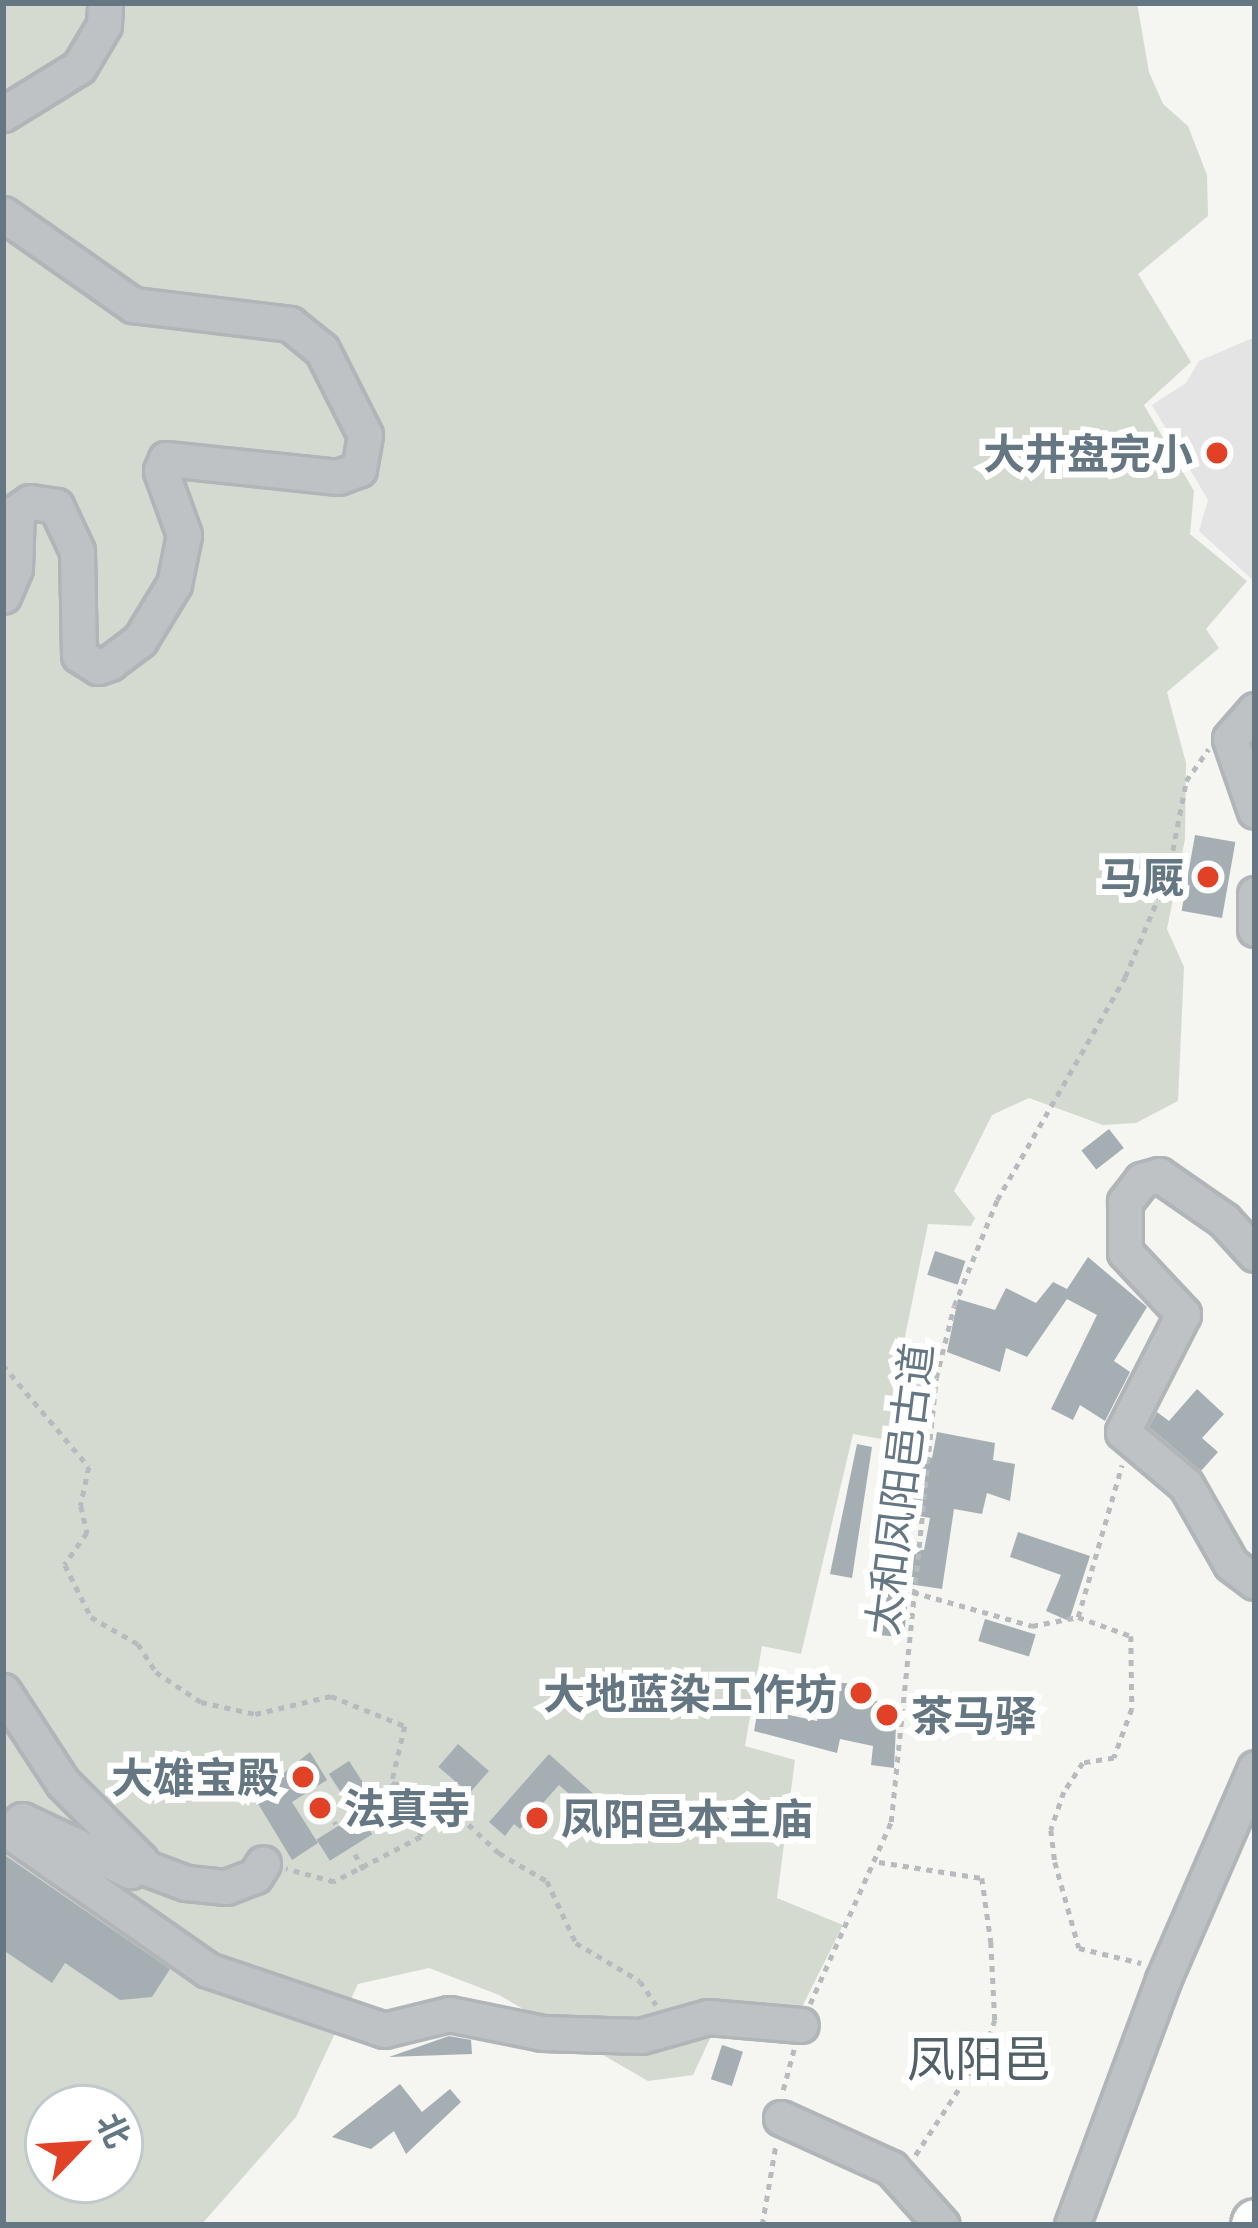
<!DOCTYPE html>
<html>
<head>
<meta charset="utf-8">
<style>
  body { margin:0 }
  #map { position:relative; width:1258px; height:2228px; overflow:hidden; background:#f5f5f2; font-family:"Golos Text","Noto Sans SC",sans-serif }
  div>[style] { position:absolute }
  .built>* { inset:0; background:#e3e4e3 }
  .green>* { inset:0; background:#d5dad1 }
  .building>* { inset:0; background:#a5aeb3; transform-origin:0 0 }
  .path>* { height:4.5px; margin-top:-2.25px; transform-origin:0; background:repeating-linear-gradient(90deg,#b8bbbd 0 6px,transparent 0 12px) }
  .roads { filter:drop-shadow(3px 0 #b1b5b8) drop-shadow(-3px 0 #b1b5b8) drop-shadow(0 3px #b1b5b8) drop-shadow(0 -3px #b1b5b8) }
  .minor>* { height:33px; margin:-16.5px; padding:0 16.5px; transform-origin:16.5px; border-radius:16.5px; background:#bec2c5 }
  .highway>* { height:45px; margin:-22.5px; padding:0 22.5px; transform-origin:22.5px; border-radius:22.5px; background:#fff }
  .dots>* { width:33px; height:33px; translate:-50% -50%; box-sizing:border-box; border:6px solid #fff; border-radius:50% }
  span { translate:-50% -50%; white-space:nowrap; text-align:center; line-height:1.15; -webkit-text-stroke:12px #fff; paint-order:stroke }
  .poi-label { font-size:42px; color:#647782; font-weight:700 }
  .right { translate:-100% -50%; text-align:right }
  .left { translate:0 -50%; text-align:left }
  .street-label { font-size:42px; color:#647782 }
  .quarter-label { font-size:48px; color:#526068 }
  .frame { position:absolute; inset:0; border:6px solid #647782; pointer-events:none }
  .north { position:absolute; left:24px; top:2084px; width:120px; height:120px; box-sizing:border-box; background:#fff; border:3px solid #c1c9cd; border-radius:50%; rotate:65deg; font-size:33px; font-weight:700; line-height:48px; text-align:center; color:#647782 }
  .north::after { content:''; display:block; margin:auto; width:42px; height:54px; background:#e14226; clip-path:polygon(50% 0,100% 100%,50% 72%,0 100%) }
</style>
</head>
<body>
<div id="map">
  <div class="built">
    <div style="clip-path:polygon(1255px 337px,1255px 582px,1199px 531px,1208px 500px,1152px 405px,1186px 383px,1199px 361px)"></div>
  </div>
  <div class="green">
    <div style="clip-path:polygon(evenodd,3px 3px,1137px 3px,1149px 72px,1163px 104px,1188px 126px,1207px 175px,1208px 216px,1138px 274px,1191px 362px,1144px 405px,1194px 491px,1190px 534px,1247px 581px,1206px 629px,1219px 648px,1167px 692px,1186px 763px,1185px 839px,1167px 929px,1184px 967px,1178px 1101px,1136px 1123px,1103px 1125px,1029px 1098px,992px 1115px,954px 1191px,975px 1218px,971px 1226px,928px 1224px,899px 1366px,929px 1374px,921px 1446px,853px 1434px,801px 1654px,762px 1646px,745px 1746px,795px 1760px,777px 1898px,843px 1925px,799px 2013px,727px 2002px,693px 2075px,648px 2081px,499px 1995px,429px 1968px,358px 1984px,296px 2117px,201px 2225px,3px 2225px,3px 3px,48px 2108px,120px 2108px,120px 2180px,48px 2180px,48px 2108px)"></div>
  </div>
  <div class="building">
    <div style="left:1195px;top:835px;width:41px;height:77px;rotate:10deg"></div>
    <div style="left:1109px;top:1129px;width:24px;height:35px;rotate:52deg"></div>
    <div style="left:935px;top:1251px;width:32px;height:25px;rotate:18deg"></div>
    <div style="clip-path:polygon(1088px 1257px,1147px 1307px,1114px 1361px,1130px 1372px,1105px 1421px,1080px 1405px,1073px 1420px,1051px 1409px,1097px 1315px,1067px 1299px,1027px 1357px,1006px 1348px,1000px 1372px,947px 1352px,958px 1299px,995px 1310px,1006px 1288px,1036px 1303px,1053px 1282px,1067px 1289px)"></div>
    <div style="clip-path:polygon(1197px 1389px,1224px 1414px,1202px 1438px,1218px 1452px,1201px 1471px,1149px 1427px,1157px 1412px,1169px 1421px)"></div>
    <div style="clip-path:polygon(937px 1432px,995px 1443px,993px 1460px,1015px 1464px,1010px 1501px,987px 1493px,982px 1514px,954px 1509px,942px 1589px,909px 1584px,904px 1637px,877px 1635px,887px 1548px,924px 1550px,930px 1518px,903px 1513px,913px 1453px,932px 1458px)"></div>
    <div style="clip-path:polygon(857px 1444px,872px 1447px,852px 1578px,830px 1574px)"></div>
    <div style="clip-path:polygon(1018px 1532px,1090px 1556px,1069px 1621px,1046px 1611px,1061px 1575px,1010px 1557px)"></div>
    <div style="left:985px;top:1619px;width:53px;height:23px;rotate:17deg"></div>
    <div style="clip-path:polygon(764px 1675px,786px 1679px,780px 1713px,817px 1721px,825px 1681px,873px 1686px,871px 1700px,897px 1705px,894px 1768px,871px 1765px,873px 1746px,840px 1739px,837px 1753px,754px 1731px)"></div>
    <div style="left:458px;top:1744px;width:41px;height:30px;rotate:41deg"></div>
    <div style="clip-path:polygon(310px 1752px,327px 1780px,292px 1802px,318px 1843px,292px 1860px,254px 1797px)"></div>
    <div style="clip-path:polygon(549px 1754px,618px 1816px,608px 1828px,559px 1785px,520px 1829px,514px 1824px,505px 1836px,489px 1822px)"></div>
    <div style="left:349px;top:1761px;width:46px;height:24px;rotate:57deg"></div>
    <div style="left:359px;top:1813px;width:25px;height:50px;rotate:58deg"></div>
    <div style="clip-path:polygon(3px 1854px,170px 1969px,152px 1997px,120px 2000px,65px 1963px,52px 1983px,3px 1950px)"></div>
    <div style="clip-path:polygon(449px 2036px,471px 2040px,472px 2054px,389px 2057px)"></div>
    <div style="left:722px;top:2045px;width:22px;height:36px;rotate:18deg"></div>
    <div style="clip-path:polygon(400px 2084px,422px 2112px,450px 2089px,461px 2102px,406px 2154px,394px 2131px,371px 2149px,332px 2137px)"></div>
  </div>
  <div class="path">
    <div style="left:3px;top:1365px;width:133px;rotate:49.9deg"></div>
    <div style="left:89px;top:1467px;width:40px;rotate:102deg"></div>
    <div style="left:81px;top:1506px;width:28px;rotate:77deg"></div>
    <div style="left:87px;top:1533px;width:39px;rotate:125deg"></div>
    <div style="left:65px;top:1565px;width:58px;rotate:63.4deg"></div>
    <div style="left:91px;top:1617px;width:54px;rotate:29.9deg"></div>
    <div style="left:138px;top:1644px;width:33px;rotate:57deg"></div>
    <div style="left:156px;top:1672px;width:54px;rotate:33.7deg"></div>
    <div style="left:201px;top:1702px;width:55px;rotate:12.5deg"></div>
    <div style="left:255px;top:1714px;width:78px;rotate:-13.3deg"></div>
    <div style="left:331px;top:1696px;width:80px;rotate:22.1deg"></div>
    <div style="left:405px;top:1726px;width:57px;rotate:103.1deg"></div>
    <div style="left:392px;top:1782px;width:36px;rotate:46deg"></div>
    <div style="left:417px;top:1808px;width:29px;rotate:82deg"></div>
    <div style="left:421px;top:1837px;width:98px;rotate:152.7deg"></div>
    <div style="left:334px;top:1882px;width:50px;rotate:-164.8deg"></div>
    <div style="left:913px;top:1592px;width:124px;rotate:15.9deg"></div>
    <div style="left:1032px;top:1626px;width:47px;rotate:-11.1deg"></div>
    <div style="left:1078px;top:1617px;width:158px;rotate:-73.9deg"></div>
    <div style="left:1078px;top:1617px;width:56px;rotate:19.7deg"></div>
    <div style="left:1131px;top:1636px;width:73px;rotate:89.2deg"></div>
    <div style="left:1132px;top:1709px;width:52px;rotate:110.2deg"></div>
    <div style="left:1114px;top:1758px;width:31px;rotate:171deg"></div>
    <div style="left:1083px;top:1763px;width:35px;rotate:123deg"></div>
    <div style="left:1064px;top:1792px;width:40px;rotate:108.9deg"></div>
    <div style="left:1051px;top:1830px;width:32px;rotate:83deg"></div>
    <div style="left:1055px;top:1862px;width:89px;rotate:74.4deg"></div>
    <div style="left:1079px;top:1948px;width:64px;rotate:13.6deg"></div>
    <div style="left:395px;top:1783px;width:61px;rotate:24.1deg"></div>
    <div style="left:451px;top:1808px;width:66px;rotate:43.2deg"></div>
    <div style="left:499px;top:1853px;width:56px;rotate:30.3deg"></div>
    <div style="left:547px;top:1881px;width:68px;rotate:64.9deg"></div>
    <div style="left:576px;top:1943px;width:74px;rotate:30.7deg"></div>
    <div style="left:640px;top:1981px;width:29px;rotate:56deg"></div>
    <div style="left:322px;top:1801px;width:27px;rotate:59deg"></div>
    <div style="left:355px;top:1854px;width:21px;rotate:61deg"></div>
    <div style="left:879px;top:1862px;width:104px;rotate:8.8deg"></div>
    <div style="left:982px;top:1878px;width:65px;rotate:82deg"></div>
    <div style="left:991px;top:1942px;width:78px;rotate:87.1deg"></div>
    <div style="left:995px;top:2020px;width:32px;rotate:108deg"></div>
    <div style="left:985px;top:2050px;width:129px;rotate:123.3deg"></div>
    <div style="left:810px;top:2004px;width:199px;rotate:-66deg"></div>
    <div style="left:891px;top:1822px;width:446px;rotate:-84.2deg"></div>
    <div style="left:936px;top:1378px;width:74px;rotate:-76deg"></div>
    <div style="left:954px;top:1306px;width:114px;rotate:-67.9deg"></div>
    <div style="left:997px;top:1200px;width:257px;rotate:-60.1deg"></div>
    <div style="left:1125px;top:977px;width:112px;rotate:-67.3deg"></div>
    <div style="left:1168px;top:874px;width:95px;rotate:-79deg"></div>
    <div style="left:1186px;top:781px;width:39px;rotate:-55deg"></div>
    <div style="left:783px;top:2090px;width:42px;rotate:-75deg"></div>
    <div style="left:762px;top:2225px;width:83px;rotate:-80.3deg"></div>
  </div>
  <div class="roads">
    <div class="minor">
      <div style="left:3px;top:114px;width:89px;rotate:-31.7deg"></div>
      <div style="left:79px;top:67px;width:49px;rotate:-59.2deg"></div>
      <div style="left:104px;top:25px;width:22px;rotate:-87deg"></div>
      <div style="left:3px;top:214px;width:159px;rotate:35deg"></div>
      <div style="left:133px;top:305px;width:158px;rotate:6.9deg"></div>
      <div style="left:290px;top:324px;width:41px;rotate:39.1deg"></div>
      <div style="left:322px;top:350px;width:95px;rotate:63.2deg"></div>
      <div style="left:365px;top:435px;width:35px;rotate:100deg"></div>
      <div style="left:359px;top:469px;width:22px;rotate:159deg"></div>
      <div style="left:338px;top:477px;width:173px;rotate:-174deg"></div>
      <div style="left:166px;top:459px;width:13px;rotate:113deg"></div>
      <div style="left:161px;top:471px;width:68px;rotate:70.2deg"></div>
      <div style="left:184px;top:535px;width:50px;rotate:101.5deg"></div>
      <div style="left:174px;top:584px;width:66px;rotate:121.3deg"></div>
      <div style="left:140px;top:640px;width:38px;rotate:143deg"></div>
      <div style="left:110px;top:663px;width:13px;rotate:162deg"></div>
      <div style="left:98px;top:667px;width:22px;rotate:-148deg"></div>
      <div style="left:79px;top:655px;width:104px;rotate:-91.1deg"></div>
      <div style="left:77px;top:551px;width:50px;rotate:-115deg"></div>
      <div style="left:56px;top:506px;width:26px;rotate:-171deg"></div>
      <div style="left:30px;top:502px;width:16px;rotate:145deg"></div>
      <div style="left:17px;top:511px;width:57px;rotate:92deg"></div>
      <div style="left:15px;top:568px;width:30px;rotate:113deg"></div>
      <div style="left:1255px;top:710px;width:38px;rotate:131deg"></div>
      <div style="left:1230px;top:739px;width:76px;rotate:70.9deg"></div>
      <div style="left:1255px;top:894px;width:35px;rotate:90deg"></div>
      <div style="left:1255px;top:1254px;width:46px;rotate:-132.4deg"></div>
      <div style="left:1224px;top:1220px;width:79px;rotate:-145.3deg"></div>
      <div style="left:1159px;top:1175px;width:18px;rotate:164deg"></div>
      <div style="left:1142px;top:1180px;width:28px;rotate:128deg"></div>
      <div style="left:1125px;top:1202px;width:50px;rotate:90deg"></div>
      <div style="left:1125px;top:1252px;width:85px;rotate:46.9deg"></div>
      <div style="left:1183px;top:1314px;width:132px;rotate:117deg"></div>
      <div style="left:1123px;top:1432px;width:82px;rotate:40.1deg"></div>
      <div style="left:1186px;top:1485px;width:91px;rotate:60.3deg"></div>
      <div style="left:1231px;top:1564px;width:30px;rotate:37deg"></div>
      <div style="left:3px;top:1691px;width:110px;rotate:56.9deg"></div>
      <div style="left:63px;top:1783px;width:109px;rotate:45deg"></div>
      <div style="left:140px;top:1860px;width:15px;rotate:132deg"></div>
      <div style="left:130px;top:1871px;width:119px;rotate:-154.7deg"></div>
      <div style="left:22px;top:1820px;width:17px;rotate:135deg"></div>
      <div style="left:10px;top:1832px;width:241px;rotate:34.9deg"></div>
      <div style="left:208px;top:1970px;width:186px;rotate:18.8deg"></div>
      <div style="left:384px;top:2030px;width:67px;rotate:-13.8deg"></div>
      <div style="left:449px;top:2014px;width:95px;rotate:11.5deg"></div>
      <div style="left:542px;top:2033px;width:99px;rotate:1.7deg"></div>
      <div style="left:641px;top:2036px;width:70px;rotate:-15.8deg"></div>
      <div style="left:708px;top:2017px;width:93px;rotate:4.9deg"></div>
      <div style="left:138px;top:1865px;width:51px;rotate:20.6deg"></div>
      <div style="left:186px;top:1883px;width:40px;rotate:5.7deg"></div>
      <div style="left:226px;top:1887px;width:31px;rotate:-21deg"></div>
      <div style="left:255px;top:1876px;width:15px;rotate:-58deg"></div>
      <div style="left:781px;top:2118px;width:121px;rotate:24.4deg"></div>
      <div style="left:891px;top:2168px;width:76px;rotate:48.2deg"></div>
      <div style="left:1072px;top:2225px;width:261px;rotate:-69.6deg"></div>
      <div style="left:1163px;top:1980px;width:231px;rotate:-66.5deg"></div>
    </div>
    <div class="highway">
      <div style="left:1254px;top:2225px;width:3px;rotate:-72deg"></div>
    </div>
  </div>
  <div class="dots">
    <div style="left:1217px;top:453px;background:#e14226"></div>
    <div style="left:1208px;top:877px;background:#e14226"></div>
    <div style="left:861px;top:1693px;background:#e14226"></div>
    <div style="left:887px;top:1715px;background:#e14226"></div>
    <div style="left:303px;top:1777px;background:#e14226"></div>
    <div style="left:320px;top:1808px;background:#e14226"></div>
    <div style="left:537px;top:1818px;background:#e14226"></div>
  </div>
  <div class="poi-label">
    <span class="right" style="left:1193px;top:453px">大井盘完小</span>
    <span class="right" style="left:1184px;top:877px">马厩</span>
    <span class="right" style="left:837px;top:1693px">大地蓝染工作坊</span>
    <span class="left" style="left:911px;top:1715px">茶马驿</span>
    <span class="right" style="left:279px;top:1777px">大雄宝殿</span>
    <span class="left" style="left:344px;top:1808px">法真寺</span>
    <span class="left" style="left:561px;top:1818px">凤阳邑本主庙</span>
  </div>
  <div class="street-label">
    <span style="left:899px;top:1489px;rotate:-83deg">太和凤阳邑古道</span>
  </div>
  <div class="quarter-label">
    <span style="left:979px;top:2059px">凤阳邑</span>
  </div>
  <div class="frame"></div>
  <div class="north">北</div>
</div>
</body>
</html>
